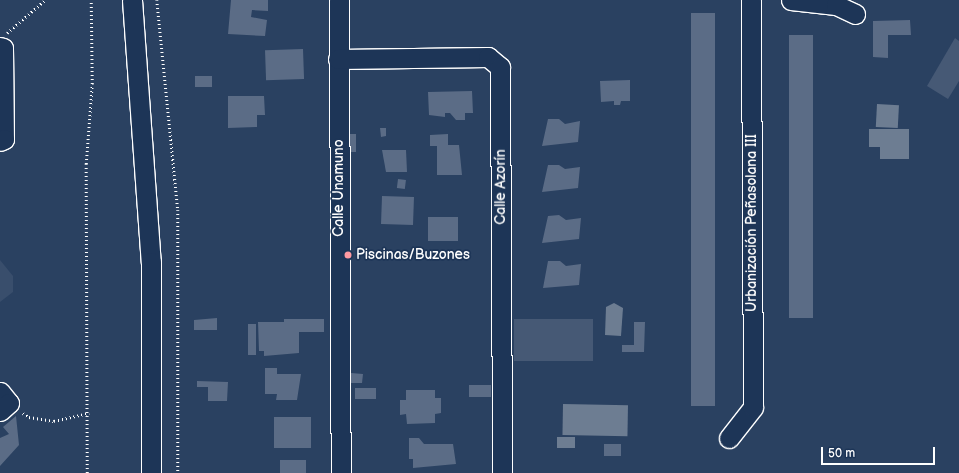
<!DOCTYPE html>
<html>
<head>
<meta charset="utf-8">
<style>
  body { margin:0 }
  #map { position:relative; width:959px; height:473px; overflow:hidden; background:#2a4161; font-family:"Balsamiq Sans",sans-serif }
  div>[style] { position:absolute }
  .built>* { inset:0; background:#394e6c }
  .green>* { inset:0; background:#465975; transform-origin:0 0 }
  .water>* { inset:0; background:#6d7d92; transform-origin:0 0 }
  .building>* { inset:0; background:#5b6c86; transform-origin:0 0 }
  .path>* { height:2.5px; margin-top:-1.25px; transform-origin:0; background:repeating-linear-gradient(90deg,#fff 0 1px,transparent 0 4px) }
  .roads { filter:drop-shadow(1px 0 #fff) drop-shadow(-1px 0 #fff) drop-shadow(0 1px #fff) drop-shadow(0 -1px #fff) }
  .minor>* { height:19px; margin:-9.5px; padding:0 9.5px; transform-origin:9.5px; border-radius:9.5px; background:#1d3557 }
  .dots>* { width:11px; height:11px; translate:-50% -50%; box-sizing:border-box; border:2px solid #1d3557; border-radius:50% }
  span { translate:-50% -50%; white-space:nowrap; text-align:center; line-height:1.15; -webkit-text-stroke:3.5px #1d3557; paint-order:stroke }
  .street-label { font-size:14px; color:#fff }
  .poi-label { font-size:14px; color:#fff }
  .left { translate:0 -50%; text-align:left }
  .scale { position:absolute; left:821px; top:447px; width:114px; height:18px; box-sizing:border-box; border:2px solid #fff; border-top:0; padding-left:5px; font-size:12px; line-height:14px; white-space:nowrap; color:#fff; -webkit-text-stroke:3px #1d3557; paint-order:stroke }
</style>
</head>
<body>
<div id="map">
  <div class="built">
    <div style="clip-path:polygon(0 260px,13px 276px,13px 292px,0 302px)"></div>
  </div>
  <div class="green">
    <div style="clip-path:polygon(955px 38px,959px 41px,959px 81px,948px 99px,927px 86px)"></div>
    <div style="left:514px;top:319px;width:79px;height:42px"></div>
  </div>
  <div class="water">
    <div style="left:877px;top:104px;width:22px;height:23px;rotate:3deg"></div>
    <div style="clip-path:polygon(869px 129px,909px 129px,909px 159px,880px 159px,880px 147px,869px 147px)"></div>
    <div style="clip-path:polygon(614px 303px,623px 308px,621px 336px,605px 335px,606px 307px)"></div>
    <div style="left:563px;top:404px;width:65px;height:31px;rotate:1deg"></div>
    <div style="left:557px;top:437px;width:18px;height:11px"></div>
  </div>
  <div class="building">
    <div style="clip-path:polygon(231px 0,268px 0,268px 11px,252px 10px,251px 17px,267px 20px,265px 36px,228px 34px)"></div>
    <div style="left:691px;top:13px;width:24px;height:393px"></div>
    <div style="clip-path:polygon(910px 20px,911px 35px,888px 35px,888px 58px,873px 57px,873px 21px)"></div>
    <div style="left:789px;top:35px;width:24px;height:283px"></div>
    <div style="left:303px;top:49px;width:30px;height:38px;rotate:88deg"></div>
    <div style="left:195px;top:76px;width:17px;height:11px"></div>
    <div style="clip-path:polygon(630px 80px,630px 101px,621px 101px,620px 105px,614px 105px,614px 101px,601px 102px,600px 81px)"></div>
    <div style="clip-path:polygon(472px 91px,473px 113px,465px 113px,465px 120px,456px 120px,450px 113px,445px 113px,445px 117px,429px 115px,428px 92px)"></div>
    <div style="clip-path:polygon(228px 96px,264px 96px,265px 115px,257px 115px,257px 127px,228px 128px)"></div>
    <div style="clip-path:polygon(548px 119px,559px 119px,565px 124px,580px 121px,578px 142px,542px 146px)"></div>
    <div style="clip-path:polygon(380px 128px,386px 128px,386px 136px,381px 137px)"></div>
    <div style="left:350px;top:134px;width:6px;height:18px"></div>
    <div style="clip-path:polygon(448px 134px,448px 145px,459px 145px,462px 175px,437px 175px,437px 146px,430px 146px,430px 135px)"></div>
    <div style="clip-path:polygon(382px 150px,406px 150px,407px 172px,386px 172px)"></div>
    <div style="clip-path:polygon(548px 165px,559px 165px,565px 169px,580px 167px,578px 188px,542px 192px)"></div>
    <div style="left:398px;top:179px;width:8px;height:9px;rotate:7deg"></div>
    <div style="left:382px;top:196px;width:32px;height:28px;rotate:2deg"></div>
    <div style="clip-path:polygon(559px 215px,566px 220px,581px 218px,579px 239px,542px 243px,548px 216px)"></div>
    <div style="left:428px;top:217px;width:30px;height:24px"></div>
    <div style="clip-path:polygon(548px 261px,560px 261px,566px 266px,581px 264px,579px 285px,543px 288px)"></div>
    <div style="clip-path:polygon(217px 318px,217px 330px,194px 330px,194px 320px)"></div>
    <div style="clip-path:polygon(284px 319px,324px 319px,324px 332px,299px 332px,299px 353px,264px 356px,264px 351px,259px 351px,258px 322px,284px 322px)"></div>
    <div style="clip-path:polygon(634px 322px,645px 322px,644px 352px,622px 352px,622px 345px,634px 345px)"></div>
    <div style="left:248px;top:324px;width:8px;height:31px"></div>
    <div style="clip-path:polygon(265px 368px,277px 368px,277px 374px,301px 374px,297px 400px,276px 400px,277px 394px,265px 394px)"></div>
    <div style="clip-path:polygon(351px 373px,363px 374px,362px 383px,351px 383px)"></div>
    <div style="clip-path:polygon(197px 381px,228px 382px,227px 401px,208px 401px,208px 387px,197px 387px)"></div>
    <div style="left:469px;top:385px;width:22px;height:12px"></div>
    <div style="left:355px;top:388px;width:21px;height:11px"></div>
    <div style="clip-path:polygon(406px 390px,435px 390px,435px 398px,441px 398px,441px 413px,435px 414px,435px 423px,407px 424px,406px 414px,400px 415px,400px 400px,406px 400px)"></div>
    <div style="clip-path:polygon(16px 416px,19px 445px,0 466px,0 438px,9px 434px,3px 427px)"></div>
    <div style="left:311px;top:417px;width:31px;height:37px;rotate:90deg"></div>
    <div style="clip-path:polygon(409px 438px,419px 438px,424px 444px,453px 444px,456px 464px,413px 468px,413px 459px,409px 459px)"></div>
    <div style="left:604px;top:444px;width:17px;height:12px"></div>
    <div style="left:280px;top:460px;width:26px;height:13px"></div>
  </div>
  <div class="path">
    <div style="left:157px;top:0;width:211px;rotate:84.3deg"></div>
    <div style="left:178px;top:210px;width:263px;rotate:90deg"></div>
    <div style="left:7px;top:33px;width:50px;rotate:-41deg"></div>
    <div style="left:23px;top:413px;width:7px;rotate:34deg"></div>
    <div style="left:29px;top:417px;width:25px;rotate:9deg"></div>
    <div style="left:54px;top:421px;width:36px;rotate:-13deg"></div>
    <div style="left:87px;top:473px;width:309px;rotate:-90.2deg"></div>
    <div style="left:86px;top:164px;width:80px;rotate:-85.7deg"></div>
    <div style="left:92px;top:84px;width:84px;rotate:-90.7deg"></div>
  </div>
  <div class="roads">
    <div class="minor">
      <div style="left:132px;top:0;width:263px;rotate:85.9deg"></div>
      <div style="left:151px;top:262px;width:211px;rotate:90deg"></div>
      <div style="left:339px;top:0;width:473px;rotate:89.8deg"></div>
      <div style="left:791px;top:0;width:45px;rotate:6.3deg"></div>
      <div style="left:836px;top:5px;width:21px;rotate:25deg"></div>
      <div style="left:0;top:47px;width:3px;rotate:18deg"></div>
      <div style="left:3px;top:48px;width:91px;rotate:89.4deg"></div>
      <div style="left:4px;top:139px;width:4px;rotate:153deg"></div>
      <div style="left:338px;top:59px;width:150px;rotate:-0.8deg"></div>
      <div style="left:488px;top:57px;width:16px;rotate:40deg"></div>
      <div style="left:500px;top:67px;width:406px;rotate:89.7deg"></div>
      <div style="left:0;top:392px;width:14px;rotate:51deg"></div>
      <div style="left:9px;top:403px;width:12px;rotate:138deg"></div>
      <div style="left:729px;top:438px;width:39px;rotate:-52deg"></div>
      <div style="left:753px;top:407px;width:407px;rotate:-90.3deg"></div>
    </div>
  </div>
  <div class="dots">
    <div style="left:348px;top:255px;background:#ff9aa2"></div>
  </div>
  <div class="street-label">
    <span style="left:501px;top:187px;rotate:-90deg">Calle Azorín</span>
    <span style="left:339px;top:188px;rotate:-90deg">Calle Unamuno</span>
    <span style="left:752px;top:223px;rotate:-90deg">Urbanización Peñasolana III</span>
  </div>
  <div class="poi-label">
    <span class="left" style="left:356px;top:255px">Piscinas/Buzones</span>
  </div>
  <div class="scale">50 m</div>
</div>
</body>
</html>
